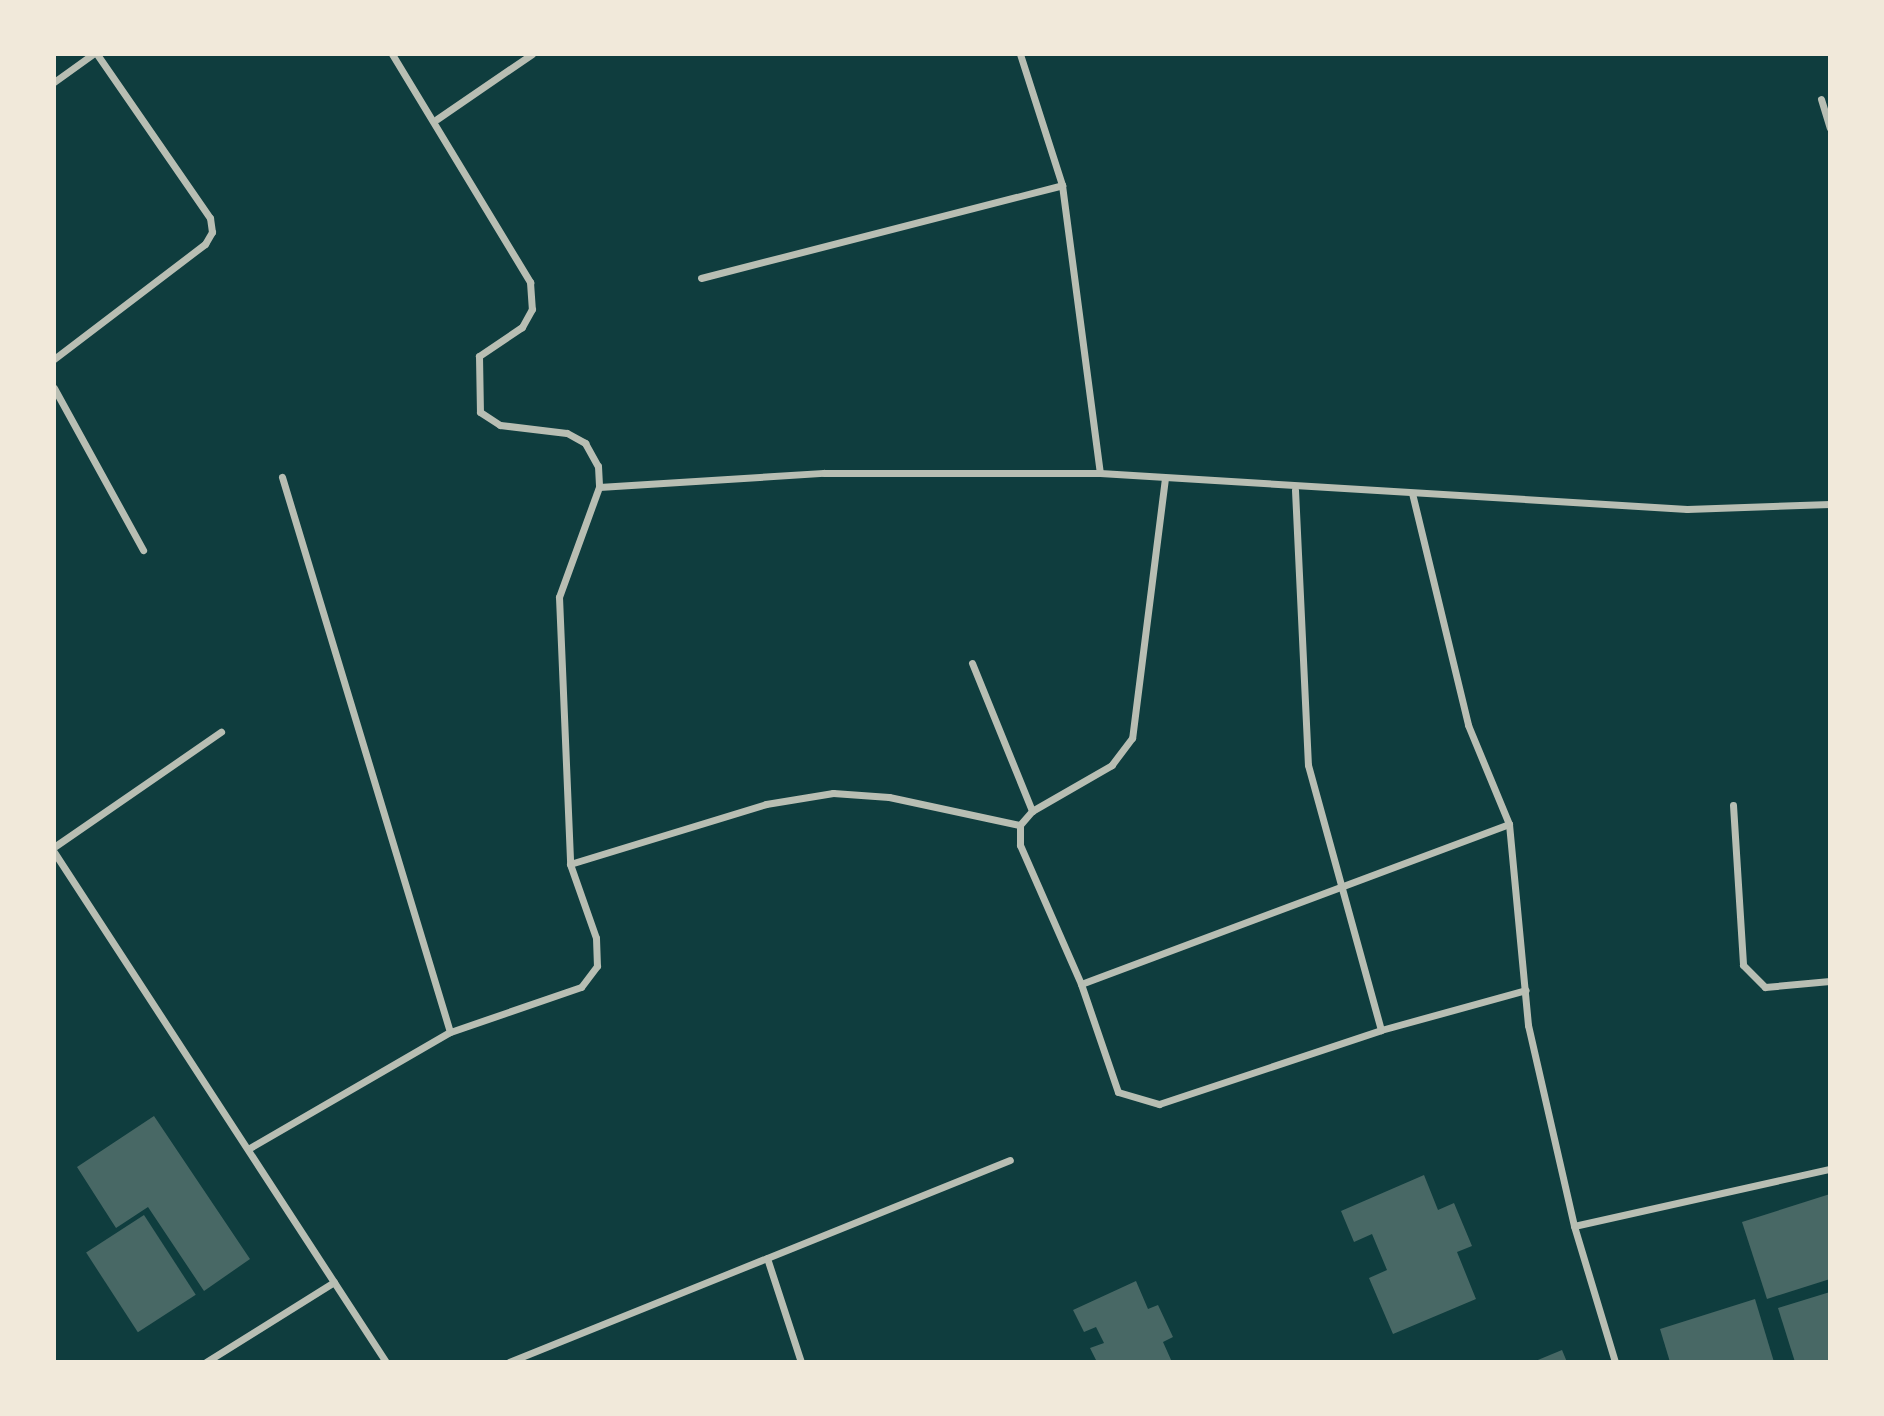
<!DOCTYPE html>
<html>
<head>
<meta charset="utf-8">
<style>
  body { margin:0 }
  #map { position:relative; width:1884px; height:1416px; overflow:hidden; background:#0f3d3e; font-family:Karla,sans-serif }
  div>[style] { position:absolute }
  .building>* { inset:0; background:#486865; transform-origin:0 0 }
  .minor>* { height:7px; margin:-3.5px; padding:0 3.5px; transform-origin:3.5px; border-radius:3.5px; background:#b8beb3 }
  span { translate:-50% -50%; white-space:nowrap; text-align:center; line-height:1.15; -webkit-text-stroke:6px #f1e9da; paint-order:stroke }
  .frame { position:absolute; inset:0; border:56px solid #f1e9da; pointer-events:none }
</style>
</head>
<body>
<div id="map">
  <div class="building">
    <div style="clip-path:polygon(154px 1116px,250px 1259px,204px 1291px,148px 1207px,116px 1228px,77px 1167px)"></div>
    <div style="clip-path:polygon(1424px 1175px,1438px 1210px,1454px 1203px,1472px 1246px,1457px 1252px,1476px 1299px,1393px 1334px,1369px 1278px,1387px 1270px,1372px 1234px,1354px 1242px,1341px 1211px)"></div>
    <div style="clip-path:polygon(1830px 1194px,1830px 1279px,1767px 1299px,1742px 1222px)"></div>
    <div style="left:144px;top:1215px;width:95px;height:69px;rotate:57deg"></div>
    <div style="clip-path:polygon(1136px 1281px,1148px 1309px,1158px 1305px,1173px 1337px,1163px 1342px,1172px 1362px,1097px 1362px,1090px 1348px,1104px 1343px,1096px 1327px,1084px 1332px,1073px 1310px)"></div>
    <div style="clip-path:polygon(1830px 1292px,1830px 1362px,1795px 1362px,1778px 1308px)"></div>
    <div style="clip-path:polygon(1755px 1299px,1774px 1362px,1670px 1362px,1660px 1329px)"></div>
    <div style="clip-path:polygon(1562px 1350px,1567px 1362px,1533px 1362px)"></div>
  </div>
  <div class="minor">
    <div style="left:392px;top:54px;width:267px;rotate:58.8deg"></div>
    <div style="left:530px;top:282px;width:27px;rotate:86deg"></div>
    <div style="left:532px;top:309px;width:21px;rotate:119deg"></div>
    <div style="left:522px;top:327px;width:52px;rotate:146deg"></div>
    <div style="left:479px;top:356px;width:56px;rotate:89deg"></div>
    <div style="left:480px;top:412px;width:24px;rotate:33deg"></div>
    <div style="left:500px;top:425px;width:67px;rotate:6.8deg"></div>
    <div style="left:567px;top:433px;width:21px;rotate:29deg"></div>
    <div style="left:585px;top:443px;width:26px;rotate:61deg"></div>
    <div style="left:598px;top:466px;width:21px;rotate:87deg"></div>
    <div style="left:599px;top:487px;width:117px;rotate:110deg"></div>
    <div style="left:559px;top:597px;width:267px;rotate:87.6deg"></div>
    <div style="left:570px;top:864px;width:78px;rotate:70.6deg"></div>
    <div style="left:596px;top:938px;width:28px;rotate:88deg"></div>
    <div style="left:597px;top:966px;width:26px;rotate:127deg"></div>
    <div style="left:581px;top:987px;width:139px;rotate:161deg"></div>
    <div style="left:1020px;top:54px;width:138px;rotate:72.2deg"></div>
    <div style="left:1062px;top:185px;width:290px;rotate:82.5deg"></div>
    <div style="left:54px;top:82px;width:48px;rotate:-35.7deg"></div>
    <div style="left:1821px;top:99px;width:30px;rotate:73deg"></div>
    <div style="left:437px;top:119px;width:115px;rotate:-34.4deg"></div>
    <div style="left:701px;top:278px;width:373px;rotate:-14.4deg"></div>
    <div style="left:54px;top:359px;width:190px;rotate:-37.3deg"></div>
    <div style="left:205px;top:244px;width:14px;rotate:-60deg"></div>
    <div style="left:212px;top:232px;width:14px;rotate:-98deg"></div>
    <div style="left:210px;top:218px;width:199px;rotate:-124.6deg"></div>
    <div style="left:54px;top:388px;width:185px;rotate:61.2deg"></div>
    <div style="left:1165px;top:478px;width:262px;rotate:97.2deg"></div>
    <div style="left:1132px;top:738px;width:34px;rotate:127deg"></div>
    <div style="left:1112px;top:765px;width:92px;rotate:150.1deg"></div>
    <div style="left:1032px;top:811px;width:18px;rotate:131deg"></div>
    <div style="left:1020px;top:825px;width:20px;rotate:90deg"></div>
    <div style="left:1020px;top:845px;width:152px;rotate:66.3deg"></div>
    <div style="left:1081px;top:984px;width:114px;rotate:71.1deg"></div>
    <div style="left:1118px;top:1092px;width:43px;rotate:16.3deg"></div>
    <div style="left:1159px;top:1104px;width:234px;rotate:-18.4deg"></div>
    <div style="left:1381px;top:1030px;width:150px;rotate:-15.4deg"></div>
    <div style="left:599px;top:487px;width:225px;rotate:-3.6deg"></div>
    <div style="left:824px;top:473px;width:276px"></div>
    <div style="left:1100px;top:473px;width:588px;rotate:3.51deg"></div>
    <div style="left:1687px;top:509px;width:143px;rotate:-2deg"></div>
    <div style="left:1295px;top:490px;width:275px;rotate:87.3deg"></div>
    <div style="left:1308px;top:765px;width:275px;rotate:74.6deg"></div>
    <div style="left:1412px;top:493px;width:239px;rotate:76.4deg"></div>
    <div style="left:1468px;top:725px;width:107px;rotate:67.5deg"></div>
    <div style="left:1509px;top:824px;width:202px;rotate:84.6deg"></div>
    <div style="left:1528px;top:1025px;width:206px;rotate:77.1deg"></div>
    <div style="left:1574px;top:1226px;width:142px;rotate:73.2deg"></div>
    <div style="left:972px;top:663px;width:160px;rotate:67.9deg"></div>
    <div style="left:1733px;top:805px;width:160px;rotate:86.4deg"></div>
    <div style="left:1743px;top:965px;width:31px;rotate:45deg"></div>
    <div style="left:1765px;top:987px;width:65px;rotate:-5.3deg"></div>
    <div style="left:54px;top:847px;width:203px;rotate:-34.6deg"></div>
    <div style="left:54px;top:852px;width:609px;rotate:56.94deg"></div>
    <div style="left:570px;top:864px;width:205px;rotate:-17deg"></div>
    <div style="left:766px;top:804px;width:68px;rotate:-9.3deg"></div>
    <div style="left:833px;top:793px;width:56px;rotate:4.1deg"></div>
    <div style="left:889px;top:797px;width:134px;rotate:12.1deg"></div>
    <div style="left:1081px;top:984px;width:457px;rotate:-20.5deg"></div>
    <div style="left:248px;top:1149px;width:233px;rotate:-30.1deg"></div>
    <div style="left:450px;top:1032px;width:580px;rotate:-106.84deg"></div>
    <div style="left:1574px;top:1226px;width:262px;rotate:-12.6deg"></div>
    <div style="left:767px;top:1258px;width:109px;rotate:71.9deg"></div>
    <div style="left:206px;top:1362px;width:151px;rotate:-32deg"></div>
    <div style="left:509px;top:1362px;width:540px;rotate:-21.96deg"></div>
  </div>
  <div class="frame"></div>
</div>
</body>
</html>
